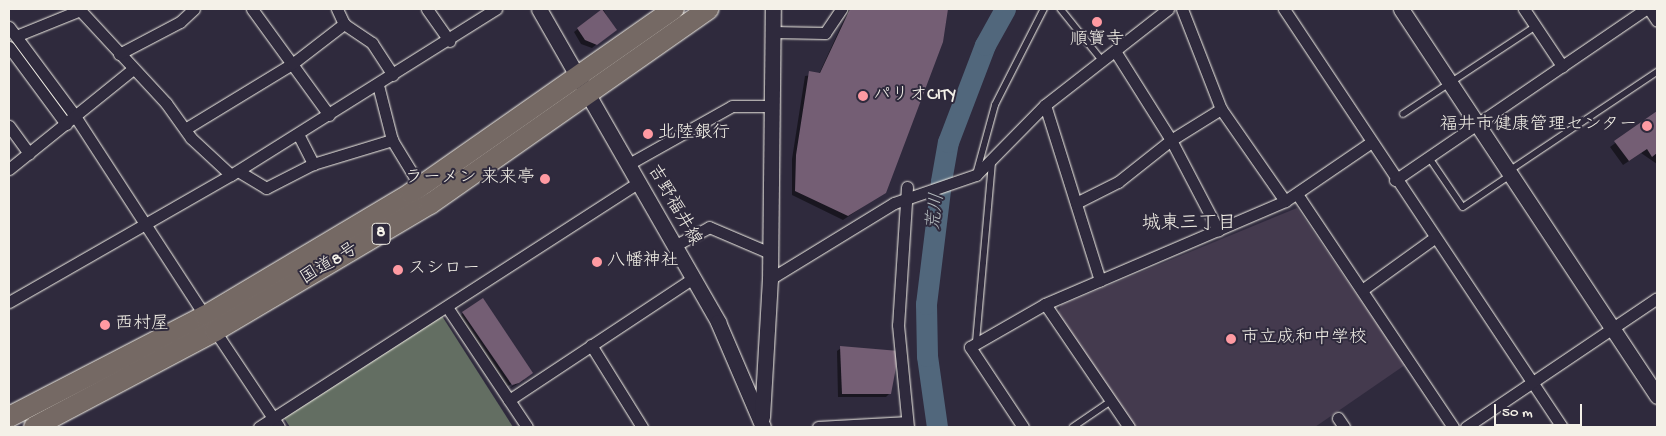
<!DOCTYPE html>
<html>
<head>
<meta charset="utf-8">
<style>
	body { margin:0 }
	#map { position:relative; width:1666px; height:436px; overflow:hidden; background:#2f2a3d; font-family:"Gochi Hand","Klee One",sans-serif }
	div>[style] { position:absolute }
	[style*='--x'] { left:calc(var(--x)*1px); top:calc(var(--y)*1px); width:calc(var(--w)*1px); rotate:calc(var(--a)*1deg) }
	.built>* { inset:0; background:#443a4e }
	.green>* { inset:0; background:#636e62 }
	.shadow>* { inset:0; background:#0007 }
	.river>* { height:21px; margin:-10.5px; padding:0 10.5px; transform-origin:10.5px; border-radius:10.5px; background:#51677c }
	.building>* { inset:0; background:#745e74 }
	.roads { filter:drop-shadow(0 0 1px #f4f1e8) drop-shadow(0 0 1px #f4f1e8) }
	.lane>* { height:5.5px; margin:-2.75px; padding:0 2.75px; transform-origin:2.75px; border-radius:2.75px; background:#2f2a3d }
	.street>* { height:11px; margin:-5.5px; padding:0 5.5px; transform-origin:5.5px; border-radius:5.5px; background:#2f2a3d }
	.secondary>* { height:15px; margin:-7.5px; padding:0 7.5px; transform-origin:7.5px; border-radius:7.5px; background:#2f2a3d }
	.highway>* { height:20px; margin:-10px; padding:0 10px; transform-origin:10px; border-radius:10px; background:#756964 }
	.dots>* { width:14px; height:14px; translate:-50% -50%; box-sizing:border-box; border:2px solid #2f2a3d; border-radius:50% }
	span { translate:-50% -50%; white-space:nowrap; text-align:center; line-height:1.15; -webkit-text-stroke:4px #2f2a3d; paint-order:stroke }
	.shield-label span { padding:1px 4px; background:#2f2a3d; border:1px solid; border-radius:4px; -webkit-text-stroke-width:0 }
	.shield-label { font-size:16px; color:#f4f1e8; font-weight:700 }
	.poi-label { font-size:18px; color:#f4f1e8 }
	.left { translate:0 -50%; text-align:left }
	.right { translate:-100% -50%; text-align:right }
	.street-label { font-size:18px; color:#f4f1e8 }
	.water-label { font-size:19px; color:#b3babd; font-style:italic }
	.neighbourhood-label { font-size:19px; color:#f4f1e8 }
	.frame { position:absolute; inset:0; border:10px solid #f4f1e8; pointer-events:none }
	.scale { position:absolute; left:1494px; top:404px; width:88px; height:22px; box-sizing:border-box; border:2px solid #f4f1e8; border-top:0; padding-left:6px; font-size:15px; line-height:18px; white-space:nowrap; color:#f4f1e8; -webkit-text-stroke:4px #2f2a3d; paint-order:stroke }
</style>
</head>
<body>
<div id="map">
	<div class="built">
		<div style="clip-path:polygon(1297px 208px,1405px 365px,1315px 427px,1135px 427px,1058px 313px,1061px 305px)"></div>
	</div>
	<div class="green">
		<div style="clip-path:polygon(442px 316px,513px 427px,290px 427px,284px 418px)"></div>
	</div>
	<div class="shadow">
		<div style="clip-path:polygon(603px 9px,615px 30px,592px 48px,581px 44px,574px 32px)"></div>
		<div style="clip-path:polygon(849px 9px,947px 9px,942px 41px,885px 192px,843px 220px,792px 195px,792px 159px,805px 76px,819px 74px)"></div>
		<div style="clip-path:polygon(1657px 112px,1657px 164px,1641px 153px,1623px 165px,1610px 147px)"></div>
		<div style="clip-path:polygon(evenodd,463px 313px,531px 373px,504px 392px,456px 320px,463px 313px,524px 377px,524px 380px,507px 390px,506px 387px,524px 377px)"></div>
		<div style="clip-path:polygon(841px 348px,890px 393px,886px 397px,838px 397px,837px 351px)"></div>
	</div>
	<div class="river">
		<div style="--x:937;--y:427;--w:72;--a:-98"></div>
		<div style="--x:927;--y:356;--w:52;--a:-91.1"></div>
		<div style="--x:926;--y:304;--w:124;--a:-83"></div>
		<div style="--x:941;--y:181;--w:40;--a:-80"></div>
		<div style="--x:948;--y:142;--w:104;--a:-69.1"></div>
		<div style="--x:985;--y:45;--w:41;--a:-60.9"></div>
	</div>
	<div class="building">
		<div style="clip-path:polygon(602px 9px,617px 30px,597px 45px,585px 40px,577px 28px)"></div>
		<div style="clip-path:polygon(850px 9px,948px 9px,943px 42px,886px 193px,848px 216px,795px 191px,796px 155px,809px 71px,820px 73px)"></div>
		<div style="clip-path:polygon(1657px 111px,1657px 153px,1652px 157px,1647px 149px,1629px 161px,1614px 141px)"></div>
		<div style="clip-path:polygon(483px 298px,533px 373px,519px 383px,512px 385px,462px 312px)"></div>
		<div style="clip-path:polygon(840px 346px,899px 351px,891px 394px,842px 394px)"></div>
	</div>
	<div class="roads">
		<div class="lane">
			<div style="--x:1061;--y:9;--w:65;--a:51.2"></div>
			<div style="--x:1403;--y:114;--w:159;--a:-33.5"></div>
			<div style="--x:1429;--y:157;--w:60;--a:55.8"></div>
			<div style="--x:1463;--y:207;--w:55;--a:-34"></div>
			<div style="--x:977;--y:171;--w:68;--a:-74.7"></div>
			<div style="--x:995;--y:105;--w:108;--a:-63"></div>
			<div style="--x:1509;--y:171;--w:178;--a:-33.8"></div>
			<div style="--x:976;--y:342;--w:182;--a:-84.9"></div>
			<div style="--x:1073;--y:427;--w:46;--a:-34.4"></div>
		</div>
		<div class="street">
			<div style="--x:79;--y:9;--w:128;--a:47.2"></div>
			<div style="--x:166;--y:103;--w:43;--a:54.5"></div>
			<div style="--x:191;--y:138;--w:54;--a:42.8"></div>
			<div style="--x:252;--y:9;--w:131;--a:54"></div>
			<div style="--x:337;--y:9;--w:17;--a:65"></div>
			<div style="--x:427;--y:9;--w:39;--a:55"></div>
			<div style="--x:1182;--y:9;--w:107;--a:68.7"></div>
			<div style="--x:1221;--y:109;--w:112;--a:55.2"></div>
			<div style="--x:1284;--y:9;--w:502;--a:56.37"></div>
			<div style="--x:1524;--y:9;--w:69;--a:56.3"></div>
			<div style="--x:1649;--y:9;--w:14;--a:56"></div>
			<div style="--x:9;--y:27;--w:111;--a:53.4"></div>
			<div style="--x:75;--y:116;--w:239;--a:57"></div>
			<div style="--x:773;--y:32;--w:52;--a:1.1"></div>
			<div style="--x:825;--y:33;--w:29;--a:-56"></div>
			<div style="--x:16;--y:36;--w:67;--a:-22"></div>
			<div style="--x:9;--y:47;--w:96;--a:53.5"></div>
			<div style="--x:1115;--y:51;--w:105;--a:57.8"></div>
			<div style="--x:1171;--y:140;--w:102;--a:62.4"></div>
			<div style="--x:119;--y:54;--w:69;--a:-27.7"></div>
			<div style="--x:180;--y:22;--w:19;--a:-43"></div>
			<div style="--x:378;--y:85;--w:57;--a:75.7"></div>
			<div style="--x:392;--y:140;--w:54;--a:58.7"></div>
			<div style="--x:1045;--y:105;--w:184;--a:72.6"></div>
			<div style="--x:9;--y:126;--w:34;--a:54"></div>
			<div style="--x:185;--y:129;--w:125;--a:-31.3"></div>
			<div style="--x:292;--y:64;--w:66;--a:-37.6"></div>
			<div style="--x:344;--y:24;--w:34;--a:34"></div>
			<div style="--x:372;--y:43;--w:38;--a:57"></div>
			<div style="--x:298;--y:134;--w:34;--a:63"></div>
			<div style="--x:627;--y:165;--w:120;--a:-29.3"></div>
			<div style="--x:732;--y:106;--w:41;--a:0"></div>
			<div style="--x:9;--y:169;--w:159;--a:-38.9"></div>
			<div style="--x:238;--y:171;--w:33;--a:31"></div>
			<div style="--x:266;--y:188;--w:53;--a:-27.1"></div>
			<div style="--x:313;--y:164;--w:83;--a:-16.9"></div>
			<div style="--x:1395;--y:180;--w:304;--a:-34.3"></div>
			<div style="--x:907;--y:187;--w:138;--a:93.7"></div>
			<div style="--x:898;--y:325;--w:102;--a:84.4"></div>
			<div style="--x:1297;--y:194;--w:280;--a:56.2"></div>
			<div style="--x:1076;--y:203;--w:47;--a:-26.6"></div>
			<div style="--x:1118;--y:182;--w:68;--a:-38.4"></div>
			<div style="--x:1171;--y:140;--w:59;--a:-31.8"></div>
			<div style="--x:674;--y:246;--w:40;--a:-28"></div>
			<div style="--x:709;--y:227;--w:66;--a:23.1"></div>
			<div style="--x:770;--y:279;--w:145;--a:-31.5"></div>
			<div style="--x:894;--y:203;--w:87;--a:-18.9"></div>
			<div style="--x:976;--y:175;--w:98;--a:-45.4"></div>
			<div style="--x:1045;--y:105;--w:156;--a:-38"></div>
			<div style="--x:1362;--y:290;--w:89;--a:-35.8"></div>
			<div style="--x:9;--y:302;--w:256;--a:-29.8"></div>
			<div style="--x:231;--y:175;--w:313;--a:-32.1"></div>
			<div style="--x:1045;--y:304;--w:149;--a:55.7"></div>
			<div style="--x:447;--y:307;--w:144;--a:56.3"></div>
			<div style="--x:215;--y:331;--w:115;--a:56.3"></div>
			<div style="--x:591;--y:345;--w:97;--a:58.1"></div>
			<div style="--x:509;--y:400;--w:221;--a:-33.5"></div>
			<div style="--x:1338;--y:418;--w:11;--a:56"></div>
			<div style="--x:259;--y:427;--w:451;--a:-32.8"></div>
			<div style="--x:818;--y:427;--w:89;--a:-3.2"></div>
			<div style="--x:1023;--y:427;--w:96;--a:-123.5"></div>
			<div style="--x:970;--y:347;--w:86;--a:-29.8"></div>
			<div style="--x:1045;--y:304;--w:261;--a:-23.2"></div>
			<div style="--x:1285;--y:201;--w:103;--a:-34.3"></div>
			<div style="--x:1466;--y:427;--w:230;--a:-34"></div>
		</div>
		<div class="secondary">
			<div style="--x:539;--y:9;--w:361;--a:60.2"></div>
			<div style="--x:718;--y:322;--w:114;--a:66.8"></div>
			<div style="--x:1401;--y:9;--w:464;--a:56.5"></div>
			<div style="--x:762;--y:417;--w:138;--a:-86.7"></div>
			<div style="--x:770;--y:279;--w:270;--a:-89.4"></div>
		</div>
		<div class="highway">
			<div style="--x:9;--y:417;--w:220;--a:-27.3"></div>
			<div style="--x:205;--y:316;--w:240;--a:-30.8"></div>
			<div style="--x:411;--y:193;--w:321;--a:-35"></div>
			<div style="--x:34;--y:427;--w:205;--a:-27.9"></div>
			<div style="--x:215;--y:331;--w:250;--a:-30.6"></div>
			<div style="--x:430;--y:204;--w:340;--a:-35"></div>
		</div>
	</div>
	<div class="dots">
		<div style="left:1097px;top:22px;background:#ff9aa2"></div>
		<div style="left:863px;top:96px;background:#ff9aa2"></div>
		<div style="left:1647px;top:126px;background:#ff9aa2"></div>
		<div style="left:648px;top:134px;background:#ff9aa2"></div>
		<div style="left:545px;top:179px;background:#ff9aa2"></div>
		<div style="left:597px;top:262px;background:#ff9aa2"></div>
		<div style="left:398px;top:270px;background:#ff9aa2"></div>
		<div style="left:105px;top:325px;background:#ff9aa2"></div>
		<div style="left:1231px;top:339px;background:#ff9aa2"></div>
	</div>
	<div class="shield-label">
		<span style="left:381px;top:234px">8</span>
	</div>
	<div class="poi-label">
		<span style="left:1097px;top:41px">順寶寺</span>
		<span class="left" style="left:873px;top:96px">パリオCITY</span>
		<span class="right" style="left:1637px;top:126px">福井市健康管理センター</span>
		<span class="left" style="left:658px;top:134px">北陸銀行</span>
		<span class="right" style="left:535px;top:179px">ラーメン 来来亭</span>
		<span class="left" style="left:607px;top:262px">八幡神社</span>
		<span class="left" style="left:408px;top:270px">スシロー</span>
		<span class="left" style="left:115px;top:325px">西村屋</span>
		<span class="left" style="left:1241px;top:339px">市立成和中学校</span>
	</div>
	<div class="street-label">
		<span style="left:673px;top:206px;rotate:60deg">吉野福井線</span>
		<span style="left:330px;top:265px;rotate:-31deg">国道8号</span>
	</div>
	<div class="water-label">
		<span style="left:937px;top:212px;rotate:-83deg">荒川</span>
	</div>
	<div class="neighbourhood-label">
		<span style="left:1189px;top:225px">城東三丁目</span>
	</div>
	<div class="frame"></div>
	<div class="scale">50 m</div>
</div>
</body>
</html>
